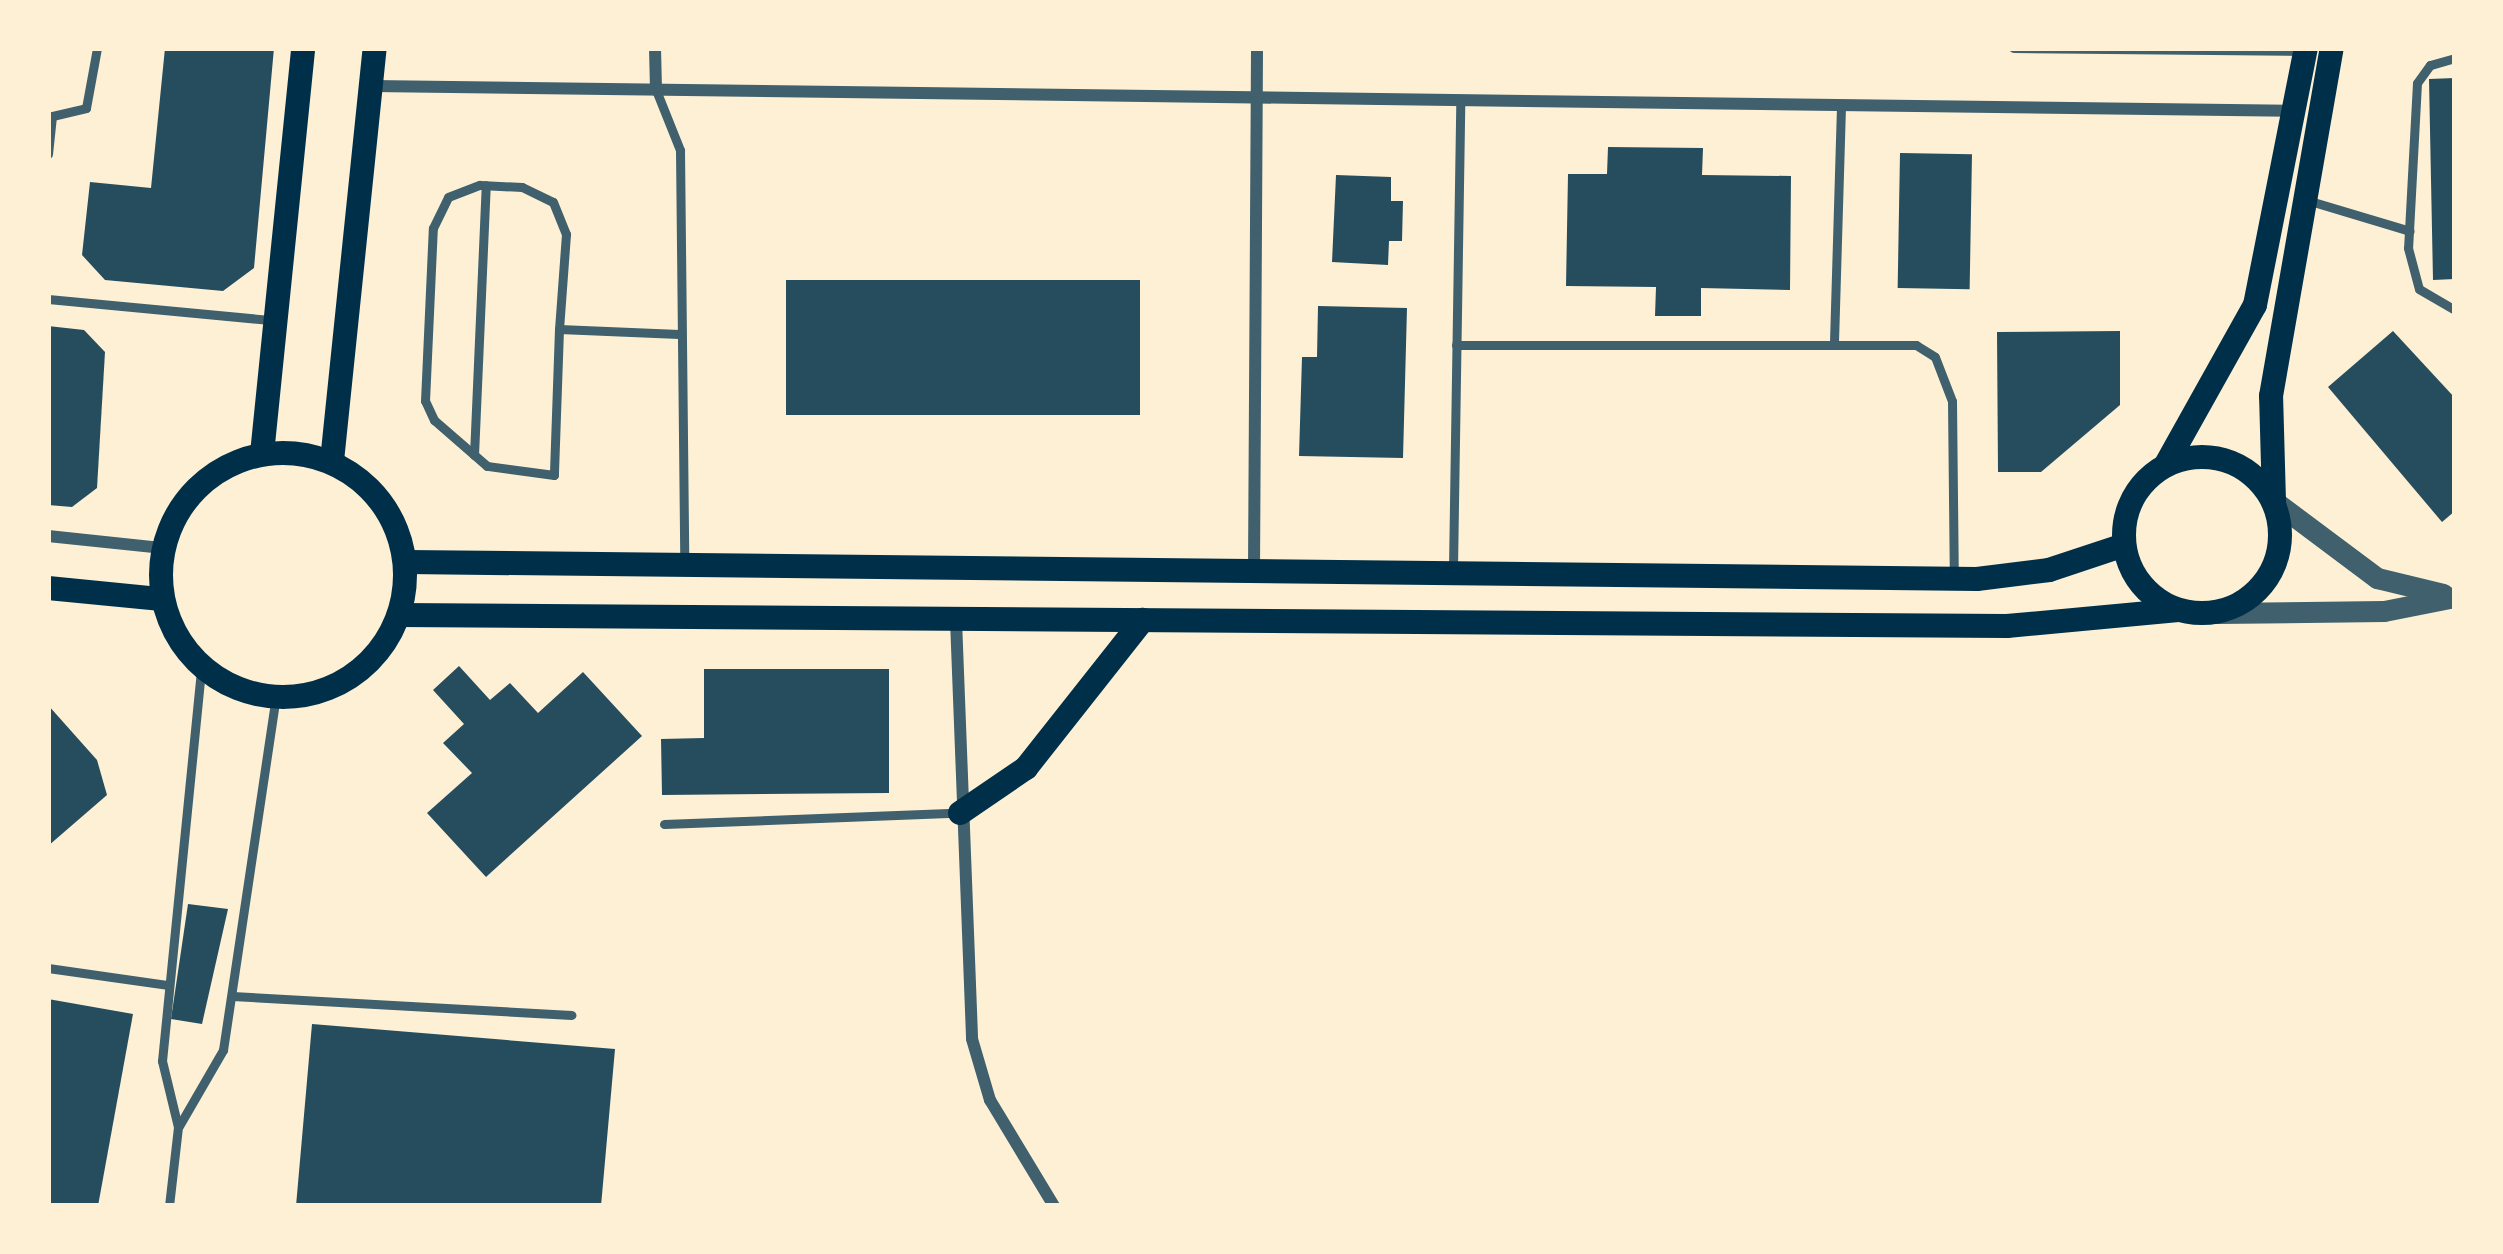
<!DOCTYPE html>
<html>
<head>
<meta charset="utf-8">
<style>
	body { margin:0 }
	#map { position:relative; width:2503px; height:1254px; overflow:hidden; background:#fdf0d5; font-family:Quicksand,sans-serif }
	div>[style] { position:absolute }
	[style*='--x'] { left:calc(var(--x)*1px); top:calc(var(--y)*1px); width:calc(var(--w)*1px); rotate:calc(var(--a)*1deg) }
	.building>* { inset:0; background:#264d5e; transform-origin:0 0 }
	.service>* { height:9px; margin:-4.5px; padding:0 4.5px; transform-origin:4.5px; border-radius:4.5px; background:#3f606c }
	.pedestrian>* { height:10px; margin:-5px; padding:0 5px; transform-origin:5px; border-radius:5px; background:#3f606c }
	.minor>* { height:12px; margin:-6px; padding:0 6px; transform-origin:6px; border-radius:6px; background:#3f606c }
	.tertiary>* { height:21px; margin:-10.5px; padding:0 10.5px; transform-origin:10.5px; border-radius:10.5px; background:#3f606c }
	.secondary>* { height:24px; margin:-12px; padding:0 12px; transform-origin:12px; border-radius:12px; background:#003049 }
	.secondary>.ring { margin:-12px; padding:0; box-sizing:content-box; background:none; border:24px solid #003049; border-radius:50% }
	span { translate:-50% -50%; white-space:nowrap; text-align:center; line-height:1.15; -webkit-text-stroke:10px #fdf0d5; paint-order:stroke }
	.frame { position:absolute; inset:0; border:51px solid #fdf0d5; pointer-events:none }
</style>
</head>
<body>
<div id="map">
	<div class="building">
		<div style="clip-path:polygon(165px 48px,274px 48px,254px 268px,223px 291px,105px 280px,82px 255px,90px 182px,151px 188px)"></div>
		<div style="clip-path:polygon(2455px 78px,2455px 279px,2433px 280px,2429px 79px)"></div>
		<div style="clip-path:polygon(1608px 147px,1703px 148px,1702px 175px,1791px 176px,1790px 290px,1701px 288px,1701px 316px,1655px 316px,1656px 287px,1566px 286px,1568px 174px,1607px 174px)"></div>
		<div style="left:1900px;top:153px;width:72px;height:135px;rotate:1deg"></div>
		<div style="clip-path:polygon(1336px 175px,1391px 177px,1391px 201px,1403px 201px,1402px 241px,1389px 241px,1388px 265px,1332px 262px)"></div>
		<div style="left:786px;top:280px;width:354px;height:135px"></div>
		<div style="clip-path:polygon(1318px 306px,1407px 308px,1403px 458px,1299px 456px,1302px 357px,1317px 357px)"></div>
		<div style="clip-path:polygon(48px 326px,84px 330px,105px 352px,97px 488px,72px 507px,48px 505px)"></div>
		<div style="clip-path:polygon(2120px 331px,2120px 405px,2041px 472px,1998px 472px,1997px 332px)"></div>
		<div style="clip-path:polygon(2393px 331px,2455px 398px,2455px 511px,2442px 522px,2328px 387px)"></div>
		<div style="clip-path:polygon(459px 666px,490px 700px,510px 683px,538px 713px,583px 672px,642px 736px,486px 877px,427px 813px,472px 773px,443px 743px,464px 724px,433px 690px)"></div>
		<div style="clip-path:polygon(704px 669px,889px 669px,889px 793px,662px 795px,661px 739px,704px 738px)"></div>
		<div style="clip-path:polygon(48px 705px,97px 760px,107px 795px,48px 846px)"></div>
		<div style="clip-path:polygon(188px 904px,228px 909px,202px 1024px,171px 1019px)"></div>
		<div style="clip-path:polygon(48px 999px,133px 1014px,98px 1206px,48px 1206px)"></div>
		<div style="clip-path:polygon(312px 1024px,615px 1049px,601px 1206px,296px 1206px)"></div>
	</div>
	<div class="service">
		<div style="--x:2455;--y:58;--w:26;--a:164"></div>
		<div style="--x:2430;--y:65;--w:22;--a:126"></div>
		<div style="--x:2417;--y:83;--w:165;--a:93.1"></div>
		<div style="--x:2408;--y:248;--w:42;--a:75"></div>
		<div style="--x:2419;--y:289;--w:42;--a:30.3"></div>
		<div style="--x:656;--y:90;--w:65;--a:68.2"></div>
		<div style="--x:680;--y:150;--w:415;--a:89.4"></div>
		<div style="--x:48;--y:117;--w:39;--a:-13"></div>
		<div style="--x:86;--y:108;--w:61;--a:-79.6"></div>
		<div style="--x:48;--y:154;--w:37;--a:-84"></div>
		<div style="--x:2310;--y:201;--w:104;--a:16.7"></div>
		<div style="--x:48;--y:299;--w:223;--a:5.4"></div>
		<div style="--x:559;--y:329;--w:146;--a:92"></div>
		<div style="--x:554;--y:475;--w:68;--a:-172.3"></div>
		<div style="--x:487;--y:466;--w:70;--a:-139"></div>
		<div style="--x:434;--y:420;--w:21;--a:-115"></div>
		<div style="--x:425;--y:401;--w:173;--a:-87.4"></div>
		<div style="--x:433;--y:228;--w:34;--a:-64"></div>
		<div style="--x:448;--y:197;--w:34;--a:-21"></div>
		<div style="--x:480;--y:185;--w:42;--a:2.7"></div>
		<div style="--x:522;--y:187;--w:34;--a:26"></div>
		<div style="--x:553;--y:202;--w:35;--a:68"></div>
		<div style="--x:566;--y:234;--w:95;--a:94.2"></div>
		<div style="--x:559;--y:329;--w:120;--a:2.4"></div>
		<div style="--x:1834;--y:342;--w:237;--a:-88.3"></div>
		<div style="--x:1456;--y:345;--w:460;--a:0"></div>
		<div style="--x:1916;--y:345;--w:22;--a:32"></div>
		<div style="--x:1935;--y:357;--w:47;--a:68.9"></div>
		<div style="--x:1952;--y:401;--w:178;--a:89.4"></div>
		<div style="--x:474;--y:455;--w:270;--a:-87.5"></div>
		<div style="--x:1453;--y:568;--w:468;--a:-89.1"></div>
		<div style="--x:664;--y:824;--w:291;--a:-2.2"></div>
		<div style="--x:48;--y:968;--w:120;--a:8.1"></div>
		<div style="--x:232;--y:996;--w:340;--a:3.2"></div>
		<div style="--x:179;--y:1126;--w:88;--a:-59.9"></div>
		<div style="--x:223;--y:1050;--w:357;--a:-81.5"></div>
		<div style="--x:169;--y:1206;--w:80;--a:-83.5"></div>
		<div style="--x:178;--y:1127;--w:68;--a:-103.6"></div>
		<div style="--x:162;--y:1061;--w:396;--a:-84.3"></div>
	</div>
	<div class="pedestrian">
		<div style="--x:2014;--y:48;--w:291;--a:0.6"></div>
	</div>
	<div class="minor">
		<div style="--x:655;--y:48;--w:42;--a:88.6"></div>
		<div style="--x:372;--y:86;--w:1924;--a:0.74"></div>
		<div style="--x:48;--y:536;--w:116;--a:6"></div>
		<div style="--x:1254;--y:571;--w:523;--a:-89.67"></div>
		<div style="--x:956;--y:620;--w:419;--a:87.8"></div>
		<div style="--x:972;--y:1039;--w:64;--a:73.6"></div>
		<div style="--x:990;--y:1100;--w:124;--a:58.9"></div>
	</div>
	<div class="tertiary">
		<div style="--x:2274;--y:501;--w:129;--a:36.8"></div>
		<div style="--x:2377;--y:578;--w:68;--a:13.6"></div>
		<div style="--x:2216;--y:613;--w:168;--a:-0.7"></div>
		<div style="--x:2384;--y:611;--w:72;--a:-11.2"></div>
	</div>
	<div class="secondary">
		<div class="ring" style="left:161px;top:453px;width:220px;height:220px"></div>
		<div style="--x:262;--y:454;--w:408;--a:-84.2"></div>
		<div class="ring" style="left:2124px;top:457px;width:132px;height:132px"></div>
		<div style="--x:332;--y:461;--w:415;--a:-84.1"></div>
		<div style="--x:2165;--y:466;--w:184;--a:-60.8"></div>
		<div style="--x:2255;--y:305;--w:262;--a:-78.8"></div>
		<div style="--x:2274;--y:501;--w:105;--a:-91.6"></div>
		<div style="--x:2271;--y:396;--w:353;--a:-80.1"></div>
		<div style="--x:406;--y:562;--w:1571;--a:0.62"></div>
		<div style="--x:1977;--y:579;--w:73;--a:-7.1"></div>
		<div style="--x:2049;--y:570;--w:79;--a:-18.4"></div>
		<div style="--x:48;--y:588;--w:114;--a:5.6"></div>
		<div style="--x:399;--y:615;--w:1608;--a:0.39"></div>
		<div style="--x:2007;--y:626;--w:172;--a:-5.3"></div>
		<div style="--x:960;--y:813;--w:80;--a:-34.3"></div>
		<div style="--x:1026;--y:768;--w:189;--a:-51.7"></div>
	</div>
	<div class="frame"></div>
</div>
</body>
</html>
